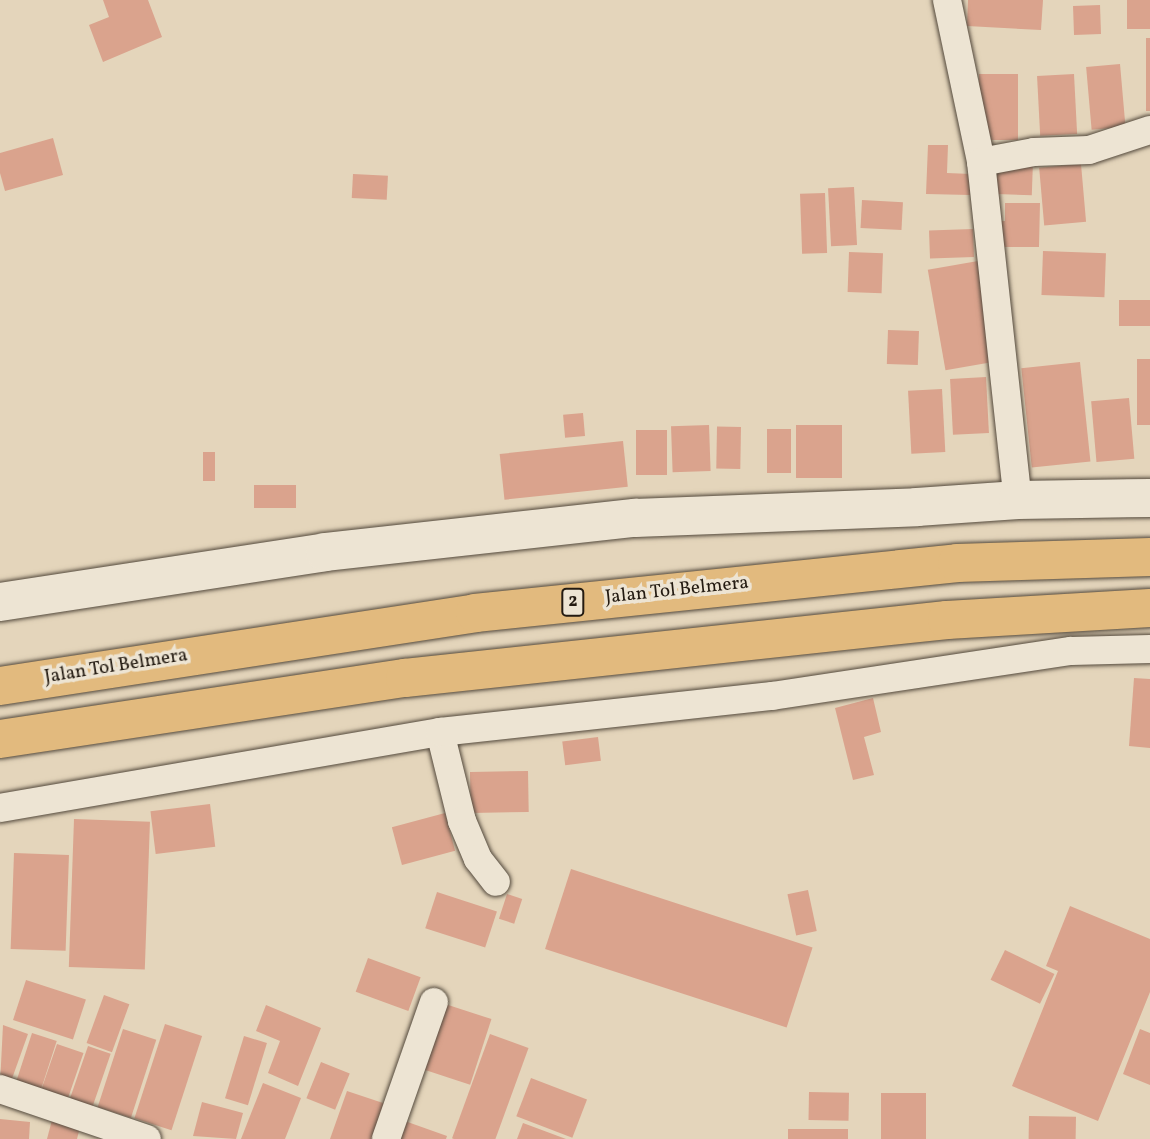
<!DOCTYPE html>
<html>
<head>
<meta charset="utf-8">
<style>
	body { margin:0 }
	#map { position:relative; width:1150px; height:1139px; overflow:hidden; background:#e4d5bb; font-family:Vollkorn,serif }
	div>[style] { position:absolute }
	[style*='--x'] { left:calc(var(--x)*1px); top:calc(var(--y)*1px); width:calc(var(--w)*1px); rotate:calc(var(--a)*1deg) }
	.building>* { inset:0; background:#daa38d; transform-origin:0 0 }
	.roads { filter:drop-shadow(0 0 2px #53493c) drop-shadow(0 0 2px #53493c) }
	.street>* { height:28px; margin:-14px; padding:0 14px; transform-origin:14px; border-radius:14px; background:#ede4d3 }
	.secondary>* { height:38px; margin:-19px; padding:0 19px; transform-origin:19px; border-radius:19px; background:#ede4d3 }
	.highway>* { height:38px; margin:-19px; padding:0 19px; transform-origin:19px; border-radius:19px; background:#e2ba7e }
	span { translate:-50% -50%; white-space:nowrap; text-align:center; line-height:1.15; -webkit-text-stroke:7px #ede4d3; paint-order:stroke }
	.shield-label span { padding:2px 5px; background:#ede4d3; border:2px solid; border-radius:5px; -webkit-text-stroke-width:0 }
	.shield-label { font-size:18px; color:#231a11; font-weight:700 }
	.street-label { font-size:19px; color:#231a11 }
</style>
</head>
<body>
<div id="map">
	<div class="building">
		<div style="clip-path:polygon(103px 0,148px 0,162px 37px,103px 62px,89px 25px,109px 17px)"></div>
		<div style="clip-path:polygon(968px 0,1043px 0,1041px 30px,967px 26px)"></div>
		<div style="left:1127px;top:0;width:23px;height:29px"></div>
		<div style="left:1100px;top:5px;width:29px;height:27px;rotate:88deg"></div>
		<div style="left:1146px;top:38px;width:4px;height:73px"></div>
		<div style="left:1120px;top:64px;width:63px;height:34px;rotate:85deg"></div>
		<div style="left:979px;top:74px;width:39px;height:66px"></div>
		<div style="left:1074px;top:74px;width:60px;height:37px;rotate:87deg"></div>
		<div style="clip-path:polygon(53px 138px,63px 175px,5px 191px,0 173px,0 153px)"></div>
		<div style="clip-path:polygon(928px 145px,948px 145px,947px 173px,971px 174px,970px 195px,926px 194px)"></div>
		<div style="left:997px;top:160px;width:36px;height:34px;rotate:2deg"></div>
		<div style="left:1081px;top:164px;width:58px;height:42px;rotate:85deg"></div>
		<div style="left:353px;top:174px;width:35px;height:24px;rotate:3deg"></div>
		<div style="left:854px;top:187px;width:58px;height:26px;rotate:87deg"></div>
		<div style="left:825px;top:193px;width:60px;height:25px;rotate:88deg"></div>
		<div style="left:862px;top:200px;width:41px;height:28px;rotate:3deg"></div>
		<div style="clip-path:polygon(1005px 203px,1040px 203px,1039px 247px,998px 247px,997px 221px,1005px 221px)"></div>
		<div style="left:973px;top:229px;width:28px;height:44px;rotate:88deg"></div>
		<div style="left:1043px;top:251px;width:63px;height:44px;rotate:2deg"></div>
		<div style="left:849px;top:252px;width:34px;height:40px;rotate:2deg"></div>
		<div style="left:978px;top:261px;width:102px;height:51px;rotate:80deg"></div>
		<div style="left:1119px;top:300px;width:31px;height:26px"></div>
		<div style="left:888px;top:330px;width:31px;height:34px;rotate:2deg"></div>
		<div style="left:1137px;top:359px;width:13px;height:66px"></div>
		<div style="left:1080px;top:362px;width:100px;height:59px;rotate:84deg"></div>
		<div style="left:986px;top:377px;width:56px;height:36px;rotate:87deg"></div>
		<div style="left:942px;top:389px;width:63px;height:34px;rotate:87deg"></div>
		<div style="left:1129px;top:398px;width:61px;height:38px;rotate:85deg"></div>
		<div style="left:583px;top:413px;width:23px;height:20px;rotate:85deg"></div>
		<div style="left:709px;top:425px;width:46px;height:38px;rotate:88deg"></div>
		<div style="left:796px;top:425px;width:46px;height:53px"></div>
		<div style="left:741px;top:427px;width:42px;height:24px;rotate:91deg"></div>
		<div style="left:767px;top:429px;width:24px;height:44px"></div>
		<div style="left:636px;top:430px;width:31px;height:45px"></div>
		<div style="left:623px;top:441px;width:46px;height:124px;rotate:84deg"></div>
		<div style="left:203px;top:452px;width:12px;height:29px"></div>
		<div style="left:296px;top:485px;width:23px;height:42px;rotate:90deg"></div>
		<div style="clip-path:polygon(1134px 678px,1150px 679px,1150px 748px,1129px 746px)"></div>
		<div style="clip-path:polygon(873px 698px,881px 732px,864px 737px,874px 775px,853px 780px,835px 708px)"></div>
		<div style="left:598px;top:737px;width:24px;height:36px;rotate:83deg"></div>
		<div style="left:528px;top:771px;width:41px;height:58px;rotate:89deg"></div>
		<div style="left:210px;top:804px;width:43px;height:60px;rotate:83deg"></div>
		<div style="left:445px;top:813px;width:39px;height:55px;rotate:75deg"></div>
		<div style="left:74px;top:819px;width:76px;height:148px;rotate:2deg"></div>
		<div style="left:14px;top:853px;width:55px;height:96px;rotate:2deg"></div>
		<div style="left:571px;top:869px;width:254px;height:84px;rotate:18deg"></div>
		<div style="left:808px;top:890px;width:42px;height:21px;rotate:78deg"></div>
		<div style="left:437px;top:892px;width:63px;height:38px;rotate:18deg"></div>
		<div style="left:507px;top:894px;width:16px;height:26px;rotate:18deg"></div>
		<div style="clip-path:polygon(1070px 906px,1150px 939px,1150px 992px,1098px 1121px,1012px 1086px,1058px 971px,1046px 966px)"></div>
		<div style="left:1005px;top:950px;width:55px;height:33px;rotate:26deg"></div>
		<div style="left:368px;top:958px;width:56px;height:36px;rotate:20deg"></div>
		<div style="left:26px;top:980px;width:63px;height:42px;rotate:18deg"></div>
		<div style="left:104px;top:995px;width:27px;height:51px;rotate:20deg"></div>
		<div style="left:442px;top:1003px;width:52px;height:69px;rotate:18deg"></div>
		<div style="clip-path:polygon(266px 1005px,321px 1028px,298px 1086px,268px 1073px,280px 1041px,256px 1031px)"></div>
		<div style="left:165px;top:1024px;width:39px;height:99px;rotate:18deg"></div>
		<div style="clip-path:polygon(3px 1025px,28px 1034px,9px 1087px,0 1084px)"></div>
		<div style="left:123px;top:1029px;width:35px;height:82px;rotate:18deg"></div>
		<div style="clip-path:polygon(1140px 1029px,1150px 1033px,1150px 1085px,1123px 1074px)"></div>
		<div style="left:32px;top:1033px;width:26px;height:57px;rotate:18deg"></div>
		<div style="left:490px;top:1034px;width:41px;height:111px;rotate:20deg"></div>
		<div style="left:244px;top:1036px;width:24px;height:65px;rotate:17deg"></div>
		<div style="left:57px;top:1044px;width:28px;height:54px;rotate:19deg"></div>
		<div style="left:88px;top:1046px;width:24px;height:57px;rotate:19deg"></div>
		<div style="left:321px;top:1062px;width:31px;height:39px;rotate:22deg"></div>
		<div style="left:531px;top:1078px;width:60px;height:41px;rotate:21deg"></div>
		<div style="clip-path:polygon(263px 1083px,301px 1098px,285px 1139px,241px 1139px)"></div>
		<div style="clip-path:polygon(347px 1091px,386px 1104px,374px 1139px,330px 1139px)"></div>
		<div style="left:809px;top:1092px;width:40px;height:28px;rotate:1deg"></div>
		<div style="left:881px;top:1093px;width:45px;height:46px"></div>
		<div style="clip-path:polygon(202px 1102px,243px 1113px,236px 1139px,193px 1136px)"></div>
		<div style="left:1029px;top:1116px;width:47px;height:23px;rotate:1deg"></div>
		<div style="clip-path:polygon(0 1119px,30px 1122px,29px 1139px,0 1139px)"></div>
		<div style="clip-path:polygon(52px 1120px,80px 1127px,77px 1139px,47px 1139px)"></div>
		<div style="clip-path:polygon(402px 1120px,447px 1136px,446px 1139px,395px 1139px)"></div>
		<div style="clip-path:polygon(523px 1123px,566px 1139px,517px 1139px)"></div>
		<div style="left:788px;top:1129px;width:60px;height:10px"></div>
	</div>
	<div class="roads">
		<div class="street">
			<div style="--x:947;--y:0;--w:166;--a:78.1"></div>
			<div style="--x:981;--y:162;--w:340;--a:83.8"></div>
			<div style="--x:981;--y:162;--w:54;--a:-10.7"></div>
			<div style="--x:1034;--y:152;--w:55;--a:-2.1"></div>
			<div style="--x:1089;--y:150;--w:64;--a:-18.2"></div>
			<div style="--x:440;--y:732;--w:92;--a:76.1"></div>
			<div style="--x:462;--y:821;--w:41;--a:67.2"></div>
			<div style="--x:478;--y:859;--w:29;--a:52"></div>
			<div style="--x:0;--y:808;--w:447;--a:-9.8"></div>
			<div style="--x:440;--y:732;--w:334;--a:-6.2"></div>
			<div style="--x:772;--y:696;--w:302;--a:-8.6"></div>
			<div style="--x:1071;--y:651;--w:79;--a:-1.5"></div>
			<div style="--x:0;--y:1089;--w:155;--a:18.8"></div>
			<div style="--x:386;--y:1139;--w:145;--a:-70.7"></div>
		</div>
		<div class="secondary">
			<div style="--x:0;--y:602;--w:329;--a:-8.7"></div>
			<div style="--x:325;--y:552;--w:312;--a:-6.3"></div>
			<div style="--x:635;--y:518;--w:282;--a:-2.2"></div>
			<div style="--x:917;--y:507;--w:101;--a:-4"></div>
			<div style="--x:1018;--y:500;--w:132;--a:-0.9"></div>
		</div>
		<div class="highway">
			<div style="--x:0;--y:686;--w:481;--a:-8.7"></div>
			<div style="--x:475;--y:613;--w:485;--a:-5.9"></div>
			<div style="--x:957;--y:563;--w:193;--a:-1.8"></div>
			<div style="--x:0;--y:739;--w:410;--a:-8.6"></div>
			<div style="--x:405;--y:678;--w:545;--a:-6.11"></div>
			<div style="--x:947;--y:620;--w:203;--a:-3.4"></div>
		</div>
	</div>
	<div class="shield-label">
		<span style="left:573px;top:602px">2</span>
	</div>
	<div class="street-label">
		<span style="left:677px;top:591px;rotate:-6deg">Jalan Tol Belmera</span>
		<span style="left:116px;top:667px;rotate:-9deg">Jalan Tol Belmera</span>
	</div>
</div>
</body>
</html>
